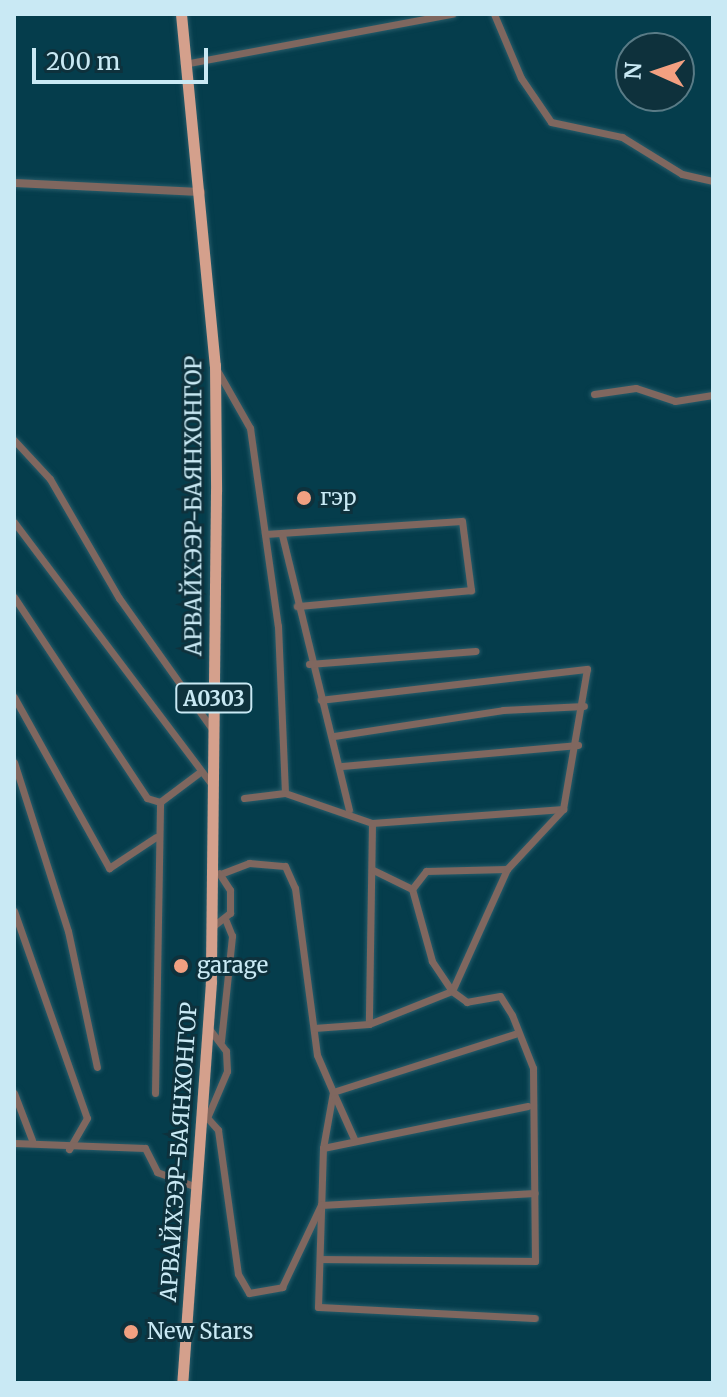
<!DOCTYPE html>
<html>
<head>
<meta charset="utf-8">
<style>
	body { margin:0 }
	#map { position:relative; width:727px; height:1397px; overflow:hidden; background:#053d4c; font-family:Merriweather,serif }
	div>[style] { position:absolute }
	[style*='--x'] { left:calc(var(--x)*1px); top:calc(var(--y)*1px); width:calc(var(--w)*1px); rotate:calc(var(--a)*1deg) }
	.roads { filter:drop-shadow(0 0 2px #285c6a) drop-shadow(0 0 2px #285c6a) }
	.minor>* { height:7px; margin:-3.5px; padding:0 3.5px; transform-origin:3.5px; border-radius:3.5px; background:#7f675f }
	.tertiary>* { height:8px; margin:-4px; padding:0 4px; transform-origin:4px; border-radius:4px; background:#7f675f }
	.trunk>* { height:11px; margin:-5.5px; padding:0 5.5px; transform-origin:5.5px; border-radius:5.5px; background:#d4a08c }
	.dots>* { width:22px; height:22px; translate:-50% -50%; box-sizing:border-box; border:4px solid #0e313c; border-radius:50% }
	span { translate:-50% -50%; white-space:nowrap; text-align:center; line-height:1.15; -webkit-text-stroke:6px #0e313c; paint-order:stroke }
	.shield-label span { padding:2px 6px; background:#0e313c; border:2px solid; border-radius:6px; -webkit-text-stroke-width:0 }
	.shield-label { font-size:20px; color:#c9e9f4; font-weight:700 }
	.poi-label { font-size:22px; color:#c9e9f4 }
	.left { translate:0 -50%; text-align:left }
	.street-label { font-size:22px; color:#c9e9f4 }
	.frame { position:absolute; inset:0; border:16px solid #c9e9f4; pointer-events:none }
	.north { position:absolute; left:615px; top:32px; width:80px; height:80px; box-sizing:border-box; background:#0e313c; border:2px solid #597b86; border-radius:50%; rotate:273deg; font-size:22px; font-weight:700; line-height:32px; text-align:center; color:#c9e9f4 }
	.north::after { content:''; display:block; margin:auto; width:28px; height:36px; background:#f2a081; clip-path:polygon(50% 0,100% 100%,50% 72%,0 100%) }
	.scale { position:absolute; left:32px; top:48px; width:176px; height:36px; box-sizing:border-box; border:4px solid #c9e9f4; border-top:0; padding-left:10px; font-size:24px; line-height:28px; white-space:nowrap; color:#c9e9f4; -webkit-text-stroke:6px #0e313c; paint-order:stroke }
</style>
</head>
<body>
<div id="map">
	<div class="roads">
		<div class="minor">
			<div style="--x:494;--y:14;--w:69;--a:67.1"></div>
			<div style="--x:521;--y:78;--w:53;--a:55.7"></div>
			<div style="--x:551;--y:122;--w:73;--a:11.9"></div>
			<div style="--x:622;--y:137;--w:70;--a:31.7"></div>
			<div style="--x:682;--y:174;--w:32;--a:13"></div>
			<div style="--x:184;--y:64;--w:273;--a:-10.6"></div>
			<div style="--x:217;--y:370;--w:67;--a:60.4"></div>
			<div style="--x:250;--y:428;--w:200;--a:82"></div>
			<div style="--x:278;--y:626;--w:167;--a:87.6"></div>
			<div style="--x:594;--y:394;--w:42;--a:-8.1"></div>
			<div style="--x:636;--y:388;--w:41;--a:18.4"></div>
			<div style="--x:675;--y:401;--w:38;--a:-9"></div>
			<div style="--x:14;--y:440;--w:53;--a:47.3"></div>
			<div style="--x:50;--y:479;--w:138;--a:59.9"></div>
			<div style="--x:119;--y:598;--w:161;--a:54.6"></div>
			<div style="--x:14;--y:522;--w:329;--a:53"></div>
			<div style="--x:265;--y:534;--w:197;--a:-3.8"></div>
			<div style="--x:462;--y:521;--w:70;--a:82.6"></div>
			<div style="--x:471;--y:590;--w:175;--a:174.7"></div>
			<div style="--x:282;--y:535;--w:283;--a:76.3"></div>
			<div style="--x:14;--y:597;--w:241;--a:56.5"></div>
			<div style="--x:147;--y:798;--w:14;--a:17"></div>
			<div style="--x:309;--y:664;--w:167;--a:-4.5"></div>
			<div style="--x:14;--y:697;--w:196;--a:60.9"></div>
			<div style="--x:109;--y:868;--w:56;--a:-33.4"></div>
			<div style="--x:334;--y:736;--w:171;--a:-8.7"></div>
			<div style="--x:503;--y:710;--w:81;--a:-2.8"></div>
			<div style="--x:14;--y:762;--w:177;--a:72.3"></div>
			<div style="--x:68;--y:931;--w:139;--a:78"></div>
			<div style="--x:342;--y:766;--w:237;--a:-5.1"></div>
			<div style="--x:244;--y:798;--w:41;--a:-7"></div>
			<div style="--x:285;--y:793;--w:92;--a:19"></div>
			<div style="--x:372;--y:823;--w:201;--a:90.9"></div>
			<div style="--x:372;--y:823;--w:192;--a:-4.2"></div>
			<div style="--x:223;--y:873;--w:28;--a:-21"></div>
			<div style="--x:249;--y:863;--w:36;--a:5"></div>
			<div style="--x:285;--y:866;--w:24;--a:66"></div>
			<div style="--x:295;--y:888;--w:168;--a:82.5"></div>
			<div style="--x:317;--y:1055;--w:40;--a:66.6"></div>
			<div style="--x:333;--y:1092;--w:57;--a:100.1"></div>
			<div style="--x:323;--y:1148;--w:159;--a:91.8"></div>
			<div style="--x:318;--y:1307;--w:217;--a:2.9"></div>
			<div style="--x:412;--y:889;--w:23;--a:-52"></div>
			<div style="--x:426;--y:871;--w:81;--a:-1.4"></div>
			<div style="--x:14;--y:911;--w:219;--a:70.6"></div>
			<div style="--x:87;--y:1118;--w:36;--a:120"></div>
			<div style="--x:212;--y:927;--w:23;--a:-38"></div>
			<div style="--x:230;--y:913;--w:23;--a:-90"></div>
			<div style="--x:230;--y:890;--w:20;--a:-123"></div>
			<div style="--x:314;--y:1028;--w:55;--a:-4.2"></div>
			<div style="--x:369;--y:1024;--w:89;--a:-21.7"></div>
			<div style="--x:452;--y:991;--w:134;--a:-65.7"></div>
			<div style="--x:507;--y:869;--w:82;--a:-47"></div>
			<div style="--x:563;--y:809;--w:142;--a:-80.3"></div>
			<div style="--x:587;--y:669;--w:268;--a:173.4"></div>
			<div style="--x:221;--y:1041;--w:106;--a:-84"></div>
			<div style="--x:232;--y:936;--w:16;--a:-112"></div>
			<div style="--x:14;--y:1093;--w:50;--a:69"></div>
			<div style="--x:155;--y:1093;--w:291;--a:-89"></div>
			<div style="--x:160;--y:802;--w:50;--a:-36.9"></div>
			<div style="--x:202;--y:1112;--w:24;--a:48"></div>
			<div style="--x:218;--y:1130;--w:145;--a:82.1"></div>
			<div style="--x:238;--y:1274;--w:22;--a:60"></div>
			<div style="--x:249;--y:1293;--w:34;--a:-10"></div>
			<div style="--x:282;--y:1287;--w:91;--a:-64.6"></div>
			<div style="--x:321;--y:1205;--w:214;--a:-3.2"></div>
			<div style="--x:207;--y:1118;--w:51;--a:-66.9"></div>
			<div style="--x:227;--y:1071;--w:20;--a:-93"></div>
			<div style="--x:226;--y:1051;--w:30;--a:-127"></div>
			<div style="--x:355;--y:1141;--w:54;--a:-114.2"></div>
			<div style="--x:333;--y:1092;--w:191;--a:-17.7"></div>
			<div style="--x:14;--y:1143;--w:131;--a:2.2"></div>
			<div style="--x:145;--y:1148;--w:27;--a:63"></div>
			<div style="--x:157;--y:1172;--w:42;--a:21"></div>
			<div style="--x:323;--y:1148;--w:209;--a:-11.6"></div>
			<div style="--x:320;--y:1259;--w:215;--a:0.5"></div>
			<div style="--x:535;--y:1261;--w:193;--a:-90.6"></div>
			<div style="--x:533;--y:1068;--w:57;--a:-111.6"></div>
			<div style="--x:512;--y:1015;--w:22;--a:-122"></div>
			<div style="--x:500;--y:996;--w:34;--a:170"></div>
			<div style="--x:467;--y:1002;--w:19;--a:-144"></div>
			<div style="--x:452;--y:991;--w:36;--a:-124"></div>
			<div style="--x:432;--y:961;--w:75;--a:-105.5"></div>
			<div style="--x:412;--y:889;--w:43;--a:-154"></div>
		</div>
		<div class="tertiary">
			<div style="--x:14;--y:183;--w:187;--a:2.8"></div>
		</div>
		<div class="trunk">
			<div style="--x:181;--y:14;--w:353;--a:84.5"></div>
			<div style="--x:215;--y:365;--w:126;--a:89.5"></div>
			<div style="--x:216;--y:491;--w:491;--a:90.6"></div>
			<div style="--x:211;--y:982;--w:402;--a:94.1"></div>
		</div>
	</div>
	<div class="dots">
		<div style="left:304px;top:498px;background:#f2a081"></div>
		<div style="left:181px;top:966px;background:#f2a081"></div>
		<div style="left:131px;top:1332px;background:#f2a081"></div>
	</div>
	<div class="shield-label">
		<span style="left:214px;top:698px">A0303</span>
	</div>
	<div class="poi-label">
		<span class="left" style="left:320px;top:498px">гэр</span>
		<span class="left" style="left:197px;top:966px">garage</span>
		<span class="left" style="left:147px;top:1332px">New Stars</span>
	</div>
	<div class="street-label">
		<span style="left:194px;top:506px;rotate:-90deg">АРВАЙХЭЭР-БАЯНХОНГОР</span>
		<span style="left:179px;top:1152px;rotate:-86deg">АРВАЙХЭЭР-БАЯНХОНГОР</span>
	</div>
	<div class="frame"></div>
	<div class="north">N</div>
	<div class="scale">200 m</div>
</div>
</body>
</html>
